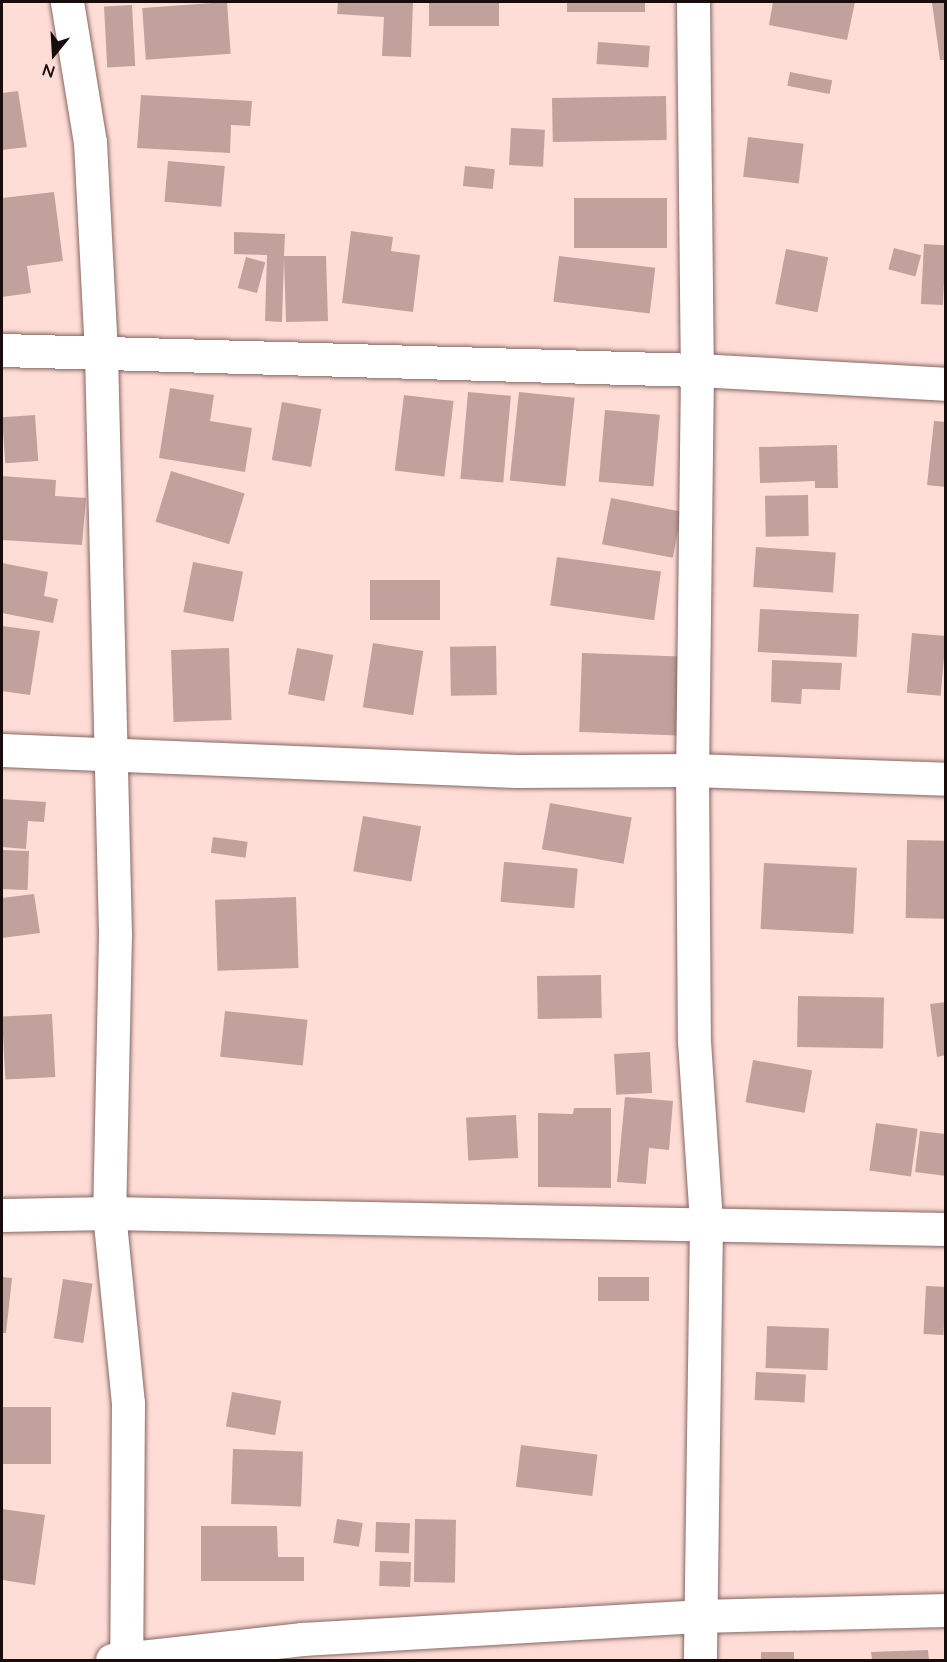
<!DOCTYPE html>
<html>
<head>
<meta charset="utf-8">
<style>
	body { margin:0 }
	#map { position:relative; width:947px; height:1662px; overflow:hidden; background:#ffddd7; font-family:Lato,sans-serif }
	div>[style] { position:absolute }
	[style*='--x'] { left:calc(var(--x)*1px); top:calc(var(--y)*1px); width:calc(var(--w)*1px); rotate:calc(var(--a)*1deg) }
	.building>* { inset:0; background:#c1a19c; transform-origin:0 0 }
	.roads { filter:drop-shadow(0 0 2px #856763) drop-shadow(0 0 2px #856763) }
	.minor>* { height:33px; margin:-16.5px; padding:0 16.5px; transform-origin:16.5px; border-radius:16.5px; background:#fff }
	span { translate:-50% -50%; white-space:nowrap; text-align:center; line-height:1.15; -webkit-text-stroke:6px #ffddd7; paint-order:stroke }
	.frame { position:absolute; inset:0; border:3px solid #180d0b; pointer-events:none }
	.north { position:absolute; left:24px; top:24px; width:60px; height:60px; -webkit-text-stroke:4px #ffddd7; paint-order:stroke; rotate:198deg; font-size:16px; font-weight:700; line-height:24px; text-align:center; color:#180d0b }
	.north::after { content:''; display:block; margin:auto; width:21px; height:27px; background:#180d0b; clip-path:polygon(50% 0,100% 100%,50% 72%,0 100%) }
</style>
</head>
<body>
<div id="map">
	<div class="building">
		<div style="left:227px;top:2px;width:52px;height:85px;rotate:86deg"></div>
		<div style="clip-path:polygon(338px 2px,413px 2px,411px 57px,382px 56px,384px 17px,337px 14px)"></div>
		<div style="left:429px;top:2px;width:70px;height:24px"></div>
		<div style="left:567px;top:2px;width:78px;height:10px"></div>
		<div style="clip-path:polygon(773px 2px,855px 2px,847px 40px,769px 25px)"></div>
		<div style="clip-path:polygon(946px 2px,946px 60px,940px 60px,932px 3px)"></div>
		<div style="left:132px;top:5px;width:61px;height:28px;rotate:87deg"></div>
		<div style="left:598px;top:42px;width:52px;height:22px;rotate:4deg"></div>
		<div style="left:790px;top:72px;width:43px;height:14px;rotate:11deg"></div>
		<div style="clip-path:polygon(18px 91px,27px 147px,2px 150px,2px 93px)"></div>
		<div style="clip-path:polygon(141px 95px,252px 101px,250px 126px,231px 125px,230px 153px,137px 148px)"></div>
		<div style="left:666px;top:96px;width:44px;height:114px;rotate:89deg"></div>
		<div style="left:511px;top:128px;width:34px;height:37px;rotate:3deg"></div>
		<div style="left:748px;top:137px;width:56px;height:40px;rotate:7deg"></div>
		<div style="left:168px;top:161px;width:57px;height:41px;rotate:5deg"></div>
		<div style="left:465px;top:166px;width:30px;height:20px;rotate:6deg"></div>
		<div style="clip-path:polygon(54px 192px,63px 261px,27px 266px,31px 293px,2px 297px,2px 198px)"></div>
		<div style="left:574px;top:198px;width:93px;height:50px"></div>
		<div style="clip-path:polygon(351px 231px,393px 237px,391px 251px,420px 255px,413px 312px,342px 303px)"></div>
		<div style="clip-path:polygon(234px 232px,285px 234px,284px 256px,326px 256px,328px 321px,286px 322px,284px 259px,282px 322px,265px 321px,267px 255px,234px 254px)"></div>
		<div style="left:924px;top:244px;width:22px;height:60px;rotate:3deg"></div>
		<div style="left:894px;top:248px;width:28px;height:22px;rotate:15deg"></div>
		<div style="left:786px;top:249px;width:43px;height:56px;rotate:11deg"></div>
		<div style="left:559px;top:256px;width:97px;height:46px;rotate:7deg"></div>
		<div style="left:246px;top:257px;width:20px;height:32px;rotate:15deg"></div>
		<div style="clip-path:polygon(170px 388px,214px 395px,210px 421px,252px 428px,245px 472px,159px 458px)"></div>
		<div style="left:468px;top:392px;width:43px;height:87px;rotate:5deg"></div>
		<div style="left:519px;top:392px;width:56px;height:89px;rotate:6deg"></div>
		<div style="left:404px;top:395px;width:50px;height:76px;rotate:7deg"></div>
		<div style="left:282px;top:402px;width:40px;height:59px;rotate:10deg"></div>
		<div style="left:605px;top:410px;width:55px;height:72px;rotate:5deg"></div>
		<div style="left:35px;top:415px;width:46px;height:33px;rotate:86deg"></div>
		<div style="clip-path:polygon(934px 421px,946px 422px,946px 487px,927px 485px)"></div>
		<div style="clip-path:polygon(837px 445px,838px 488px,815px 488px,815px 481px,760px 483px,759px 447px)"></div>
		<div style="left:171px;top:471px;width:77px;height:53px;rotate:17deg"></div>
		<div style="clip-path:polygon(2px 476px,56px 480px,55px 496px,86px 498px,82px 545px,2px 540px)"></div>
		<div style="left:808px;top:495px;width:41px;height:43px;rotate:89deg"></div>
		<div style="left:611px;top:498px;width:72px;height:47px;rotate:11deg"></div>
		<div style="left:756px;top:547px;width:80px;height:40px;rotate:4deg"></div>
		<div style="left:557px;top:557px;width:105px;height:49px;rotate:8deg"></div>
		<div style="left:193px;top:562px;width:51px;height:51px;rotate:11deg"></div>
		<div style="clip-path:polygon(2px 563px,48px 572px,44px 596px,58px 599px,53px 623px,2px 613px)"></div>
		<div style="left:370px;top:580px;width:70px;height:40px"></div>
		<div style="left:760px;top:609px;width:99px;height:43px;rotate:3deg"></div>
		<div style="clip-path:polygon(2px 626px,40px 631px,30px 695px,2px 691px)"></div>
		<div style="left:912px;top:633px;width:34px;height:60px;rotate:5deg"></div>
		<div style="left:373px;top:643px;width:51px;height:65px;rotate:9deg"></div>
		<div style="left:496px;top:646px;width:49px;height:46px;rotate:89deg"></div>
		<div style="left:229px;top:648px;width:72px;height:58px;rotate:88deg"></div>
		<div style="left:297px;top:648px;width:37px;height:47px;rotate:11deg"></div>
		<div style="left:582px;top:653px;width:99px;height:79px;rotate:2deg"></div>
		<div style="clip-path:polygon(772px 660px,842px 663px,840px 690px,802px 689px,801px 704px,771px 702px)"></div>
		<div style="clip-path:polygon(2px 799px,46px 802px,44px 822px,28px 821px,26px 849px,2px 847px)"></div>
		<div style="left:550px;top:803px;width:83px;height:47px;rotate:10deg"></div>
		<div style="left:363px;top:816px;width:59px;height:56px;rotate:10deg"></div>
		<div style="left:213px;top:837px;width:35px;height:16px;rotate:8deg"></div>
		<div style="left:907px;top:840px;width:39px;height:78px;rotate:1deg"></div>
		<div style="left:2px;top:850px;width:27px;height:39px;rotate:2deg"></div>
		<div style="left:504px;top:862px;width:74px;height:40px;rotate:5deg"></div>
		<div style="left:764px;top:863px;width:93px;height:66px;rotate:3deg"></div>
		<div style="clip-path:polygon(34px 894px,40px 933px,2px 938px,2px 898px)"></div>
		<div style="left:296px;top:897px;width:71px;height:81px;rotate:88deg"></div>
		<div style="left:601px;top:975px;width:43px;height:64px;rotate:89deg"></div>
		<div style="left:798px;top:996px;width:86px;height:51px;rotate:1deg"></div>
		<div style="clip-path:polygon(946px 1002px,946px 1055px,937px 1057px,930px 1004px)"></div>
		<div style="left:225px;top:1011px;width:83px;height:46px;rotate:6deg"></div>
		<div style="left:52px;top:1014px;width:63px;height:50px;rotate:87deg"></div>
		<div style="left:650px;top:1052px;width:41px;height:36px;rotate:87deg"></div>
		<div style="left:753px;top:1060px;width:60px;height:43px;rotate:10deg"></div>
		<div style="clip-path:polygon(625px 1097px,673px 1101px,669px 1150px,649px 1148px,646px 1184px,617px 1182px)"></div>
		<div style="clip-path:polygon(574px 1108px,611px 1108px,611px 1188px,538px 1187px,538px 1113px,573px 1114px)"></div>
		<div style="left:516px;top:1115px;width:43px;height:50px;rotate:87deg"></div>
		<div style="left:876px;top:1123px;width:42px;height:48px;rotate:8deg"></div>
		<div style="clip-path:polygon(920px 1131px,946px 1134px,946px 1176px,915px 1172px)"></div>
		<div style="clip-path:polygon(2px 1277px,12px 1278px,6px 1333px,2px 1333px)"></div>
		<div style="left:598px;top:1277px;width:51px;height:24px"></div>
		<div style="left:63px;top:1279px;width:30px;height:60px;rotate:9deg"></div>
		<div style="left:926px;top:1286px;width:20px;height:48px;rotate:3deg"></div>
		<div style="left:767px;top:1326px;width:62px;height:42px;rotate:2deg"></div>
		<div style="left:756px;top:1372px;width:50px;height:28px;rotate:3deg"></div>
		<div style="left:232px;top:1392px;width:50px;height:35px;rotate:10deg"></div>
		<div style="left:2px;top:1407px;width:49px;height:57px"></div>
		<div style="left:521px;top:1445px;width:77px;height:42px;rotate:7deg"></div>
		<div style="left:233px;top:1449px;width:70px;height:55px;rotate:2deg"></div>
		<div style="clip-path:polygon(2px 1509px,45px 1515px,35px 1585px,2px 1580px)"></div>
		<div style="left:337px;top:1519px;width:26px;height:24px;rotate:9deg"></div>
		<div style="left:415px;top:1519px;width:41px;height:63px;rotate:1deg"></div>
		<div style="left:376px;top:1522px;width:34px;height:30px;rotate:2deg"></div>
		<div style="clip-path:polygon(201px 1526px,277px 1526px,278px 1557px,304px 1557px,304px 1581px,201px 1581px)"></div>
		<div style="left:380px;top:1561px;width:31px;height:25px;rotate:2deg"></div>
		<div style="clip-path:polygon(928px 1650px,929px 1660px,872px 1660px,871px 1652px)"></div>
		<div style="left:761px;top:1652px;width:33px;height:8px"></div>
	</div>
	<div class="roads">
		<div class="minor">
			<div style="--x:67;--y:2;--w:142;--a:80.7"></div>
			<div style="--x:90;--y:142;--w:211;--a:87"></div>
			<div style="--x:101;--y:353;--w:581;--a:88.62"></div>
			<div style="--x:115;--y:934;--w:279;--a:91.2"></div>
			<div style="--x:109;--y:1213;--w:191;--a:84.3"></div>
			<div style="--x:128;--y:1403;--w:257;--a:90.4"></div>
			<div style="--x:693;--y:2;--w:368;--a:89.4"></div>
			<div style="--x:697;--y:370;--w:400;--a:90.7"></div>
			<div style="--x:692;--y:770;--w:271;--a:89.6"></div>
			<div style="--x:694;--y:1041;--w:183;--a:86.2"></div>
			<div style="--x:706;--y:1224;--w:436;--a:90.8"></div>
			<div style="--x:2;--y:350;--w:695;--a:1.65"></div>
			<div style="--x:697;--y:370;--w:249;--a:3.2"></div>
			<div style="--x:2;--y:750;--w:515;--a:2.34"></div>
			<div style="--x:517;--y:771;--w:175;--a:-0.3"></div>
			<div style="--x:692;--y:770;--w:254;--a:2"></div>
			<div style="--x:2;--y:1215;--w:107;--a:-1.1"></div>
			<div style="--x:109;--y:1213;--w:837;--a:1.1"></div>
			<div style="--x:112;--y:1660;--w:191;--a:-6.3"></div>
			<div style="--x:302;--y:1639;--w:397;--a:-3.3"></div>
			<div style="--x:698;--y:1616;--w:248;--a:-1.4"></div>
		</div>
	</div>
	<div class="frame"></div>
	<div class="north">N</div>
</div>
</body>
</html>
